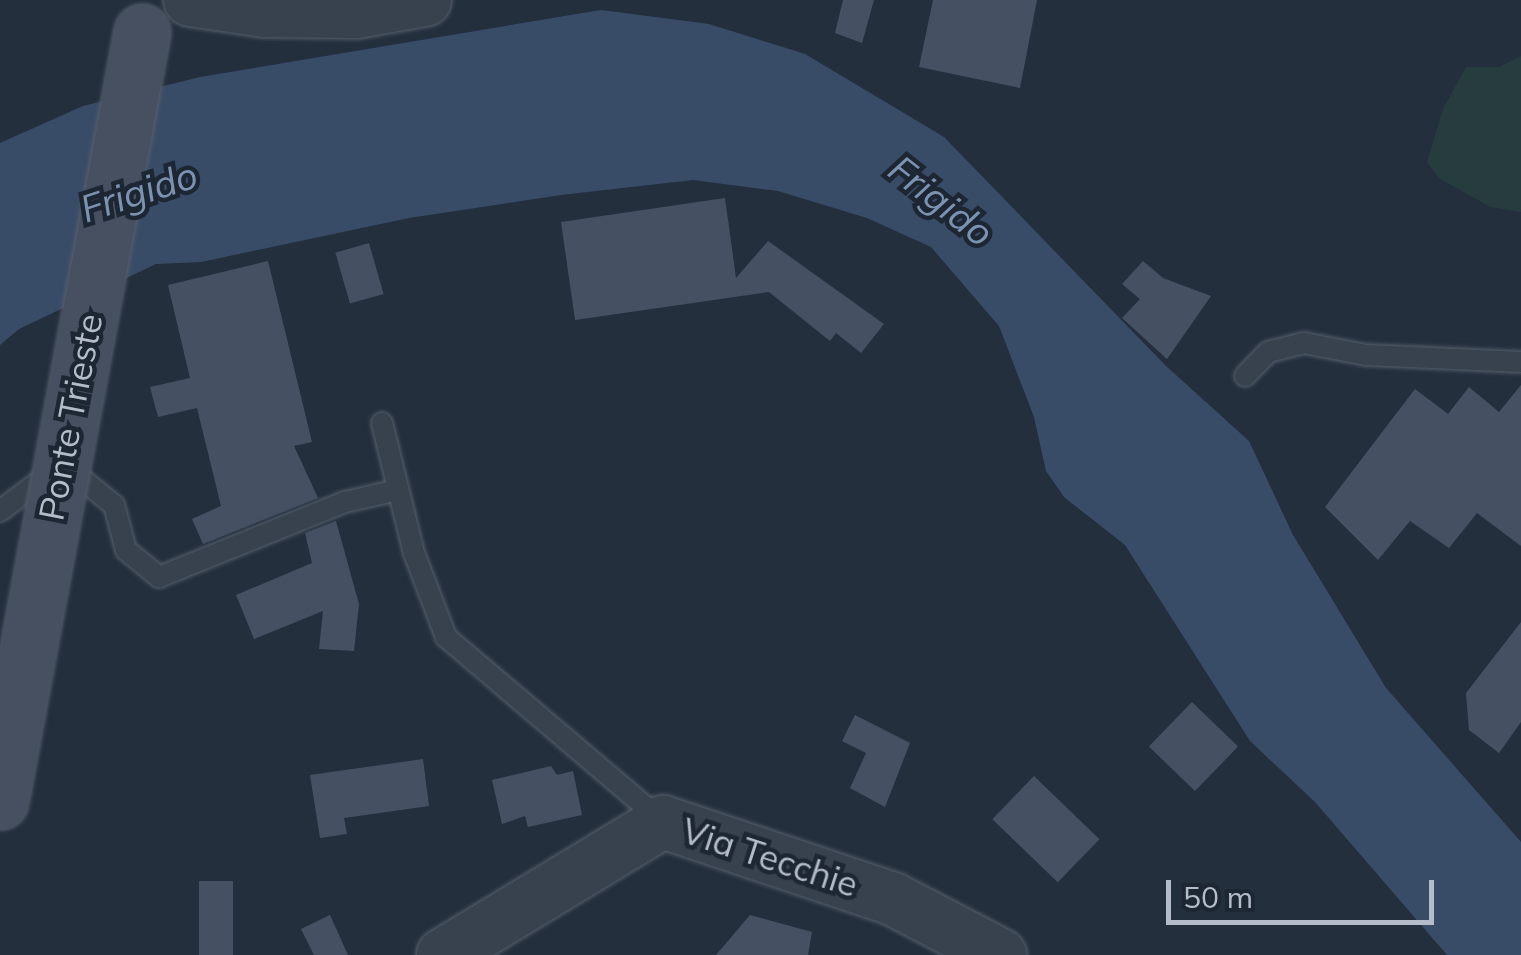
<!DOCTYPE html>
<html>
<head>
<meta charset="utf-8">
<style>
	body { margin:0 }
	#map { position:relative; width:1521px; height:955px; overflow:hidden; background:#242f3e; font-family:Mulish,sans-serif }
	div>[style] { position:absolute }
	[style*='--x'] { left:calc(var(--x)*1px); top:calc(var(--y)*1px); width:calc(var(--w)*1px); rotate:calc(var(--a)*1deg) }
	.green>* { inset:0; background:#263c3f }
	.water>* { inset:0; background:#394c67 }
	.building>* { inset:0; background:#455162; transform-origin:0 0 }
	.roads { filter:drop-shadow(0 0 2px #565f6c) drop-shadow(0 0 2px #565f6c) }
	.service>* { height:20px; margin:-10px; padding:0 10px; transform-origin:10px; border-radius:10px; background:#38414e }
	.tertiary>* { height:52px; margin:-26px; padding:0 26px; transform-origin:26px; border-radius:26px; background:#38414e }
	.bridges { filter:drop-shadow(0 0 2px #565f6c) drop-shadow(0 0 2px #565f6c) }
	.secondary-bridge>* { height:55px; margin:-27.5px; padding:0 27.5px; transform-origin:27.5px; border-radius:27.5px; background:#465061 }
	span { translate:-50% -50%; white-space:nowrap; text-align:center; line-height:1.15; -webkit-text-stroke:9px #1d2633; paint-order:stroke }
	.street-label { font-size:35px; color:#b4bcc9 }
	.water-label { font-size:38px; color:#7c92b1; font-style:italic }
	.scale { position:absolute; left:1166px; top:880px; width:268px; height:45px; box-sizing:border-box; border:5px solid #b4bcc9; border-top:0; padding-left:12px; font-size:30px; line-height:35px; white-space:nowrap; color:#b4bcc9; -webkit-text-stroke:8px #1d2633; paint-order:stroke }
</style>
</head>
<body>
<div id="map">
	<div class="green">
		<div style="clip-path:polygon(1521px 56px,1521px 212px,1490px 207px,1439px 178px,1427px 162px,1443px 109px,1466px 67px,1499px 67px)"></div>
	</div>
	<div class="water">
		<div style="clip-path:polygon(601px 10px,709px 24px,805px 54px,944px 137px,1166px 366px,1249px 441px,1293px 535px,1386px 688px,1521px 842px,1521px 955px,1447px 955px,1315px 802px,1250px 741px,1125px 545px,1064px 497px,1046px 471px,1034px 417px,999px 326px,931px 247px,867px 218px,778px 191px,693px 180px,561px 195px,409px 218px,201px 262px,156px 264px,19px 329px,0 345px,0 143px,83px 106px,200px 77px)"></div>
	</div>
	<div class="building">
		<div style="clip-path:polygon(843px 0,874px 0,862px 43px,835px 33px)"></div>
		<div style="clip-path:polygon(933px 0,1037px 0,1020px 88px,919px 67px)"></div>
		<div style="clip-path:polygon(725px 198px,736px 278px,768px 241px,884px 324px,861px 353px,836px 333px,830px 341px,769px 292px,575px 320px,561px 222px)"></div>
		<div style="left:369px;top:243px;width:53px;height:35px;rotate:74deg"></div>
		<div style="clip-path:polygon(268px 261px,312px 442px,294px 446px,318px 498px,203px 544px,192px 519px,221px 506px,197px 408px,158px 417px,150px 387px,190px 378px,168px 285px)"></div>
		<div style="clip-path:polygon(1143px 261px,1163px 278px,1211px 296px,1167px 359px,1122px 318px,1140px 299px,1122px 284px)"></div>
		<div style="clip-path:polygon(1521px 385px,1521px 546px,1477px 513px,1449px 548px,1410px 521px,1378px 560px,1325px 507px,1415px 389px,1448px 414px,1469px 387px,1499px 412px)"></div>
		<div style="clip-path:polygon(336px 521px,359px 604px,354px 651px,319px 649px,323px 611px,254px 639px,236px 595px,312px 563px,305px 533px)"></div>
		<div style="clip-path:polygon(1521px 622px,1521px 722px,1499px 753px,1469px 730px,1466px 693px)"></div>
		<div style="left:1192px;top:702px;width:64px;height:62px;rotate:44deg"></div>
		<div style="clip-path:polygon(855px 715px,910px 743px,885px 807px,850px 788px,866px 753px,842px 741px)"></div>
		<div style="clip-path:polygon(423px 759px,429px 806px,344px 818px,347px 834px,320px 838px,310px 775px)"></div>
		<div style="clip-path:polygon(551px 766px,557px 775px,573px 771px,582px 815px,528px 827px,525px 816px,502px 824px,492px 780px)"></div>
		<div style="left:1034px;top:776px;width:91px;height:60px;rotate:44deg"></div>
		<div style="left:199px;top:881px;width:34px;height:74px"></div>
		<div style="clip-path:polygon(330px 915px,348px 955px,314px 955px,301px 929px)"></div>
		<div style="clip-path:polygon(750px 915px,812px 932px,808px 955px,716px 955px)"></div>
	</div>
	<div class="roads">
		<div class="service">
			<div style="--x:1245;--y:376;--w:33;--a:-46"></div>
			<div style="--x:1268;--y:352;--w:37;--a:-14"></div>
			<div style="--x:1304;--y:343;--w:63;--a:11"></div>
			<div style="--x:1366;--y:355;--w:155;--a:2.6"></div>
			<div style="--x:382;--y:423;--w:134;--a:76.2"></div>
			<div style="--x:414;--y:553;--w:90;--a:69.1"></div>
			<div style="--x:446;--y:637;--w:284;--a:40.4"></div>
			<div style="--x:0;--y:511;--w:45;--a:-36.9"></div>
			<div style="--x:36;--y:484;--w:47;--a:-4.9"></div>
			<div style="--x:83;--y:480;--w:40;--a:39"></div>
			<div style="--x:114;--y:505;--w:47;--a:75.1"></div>
			<div style="--x:126;--y:550;--w:43;--a:39.3"></div>
			<div style="--x:159;--y:577;--w:201;--a:-22"></div>
			<div style="--x:345;--y:502;--w:54;--a:-12.8"></div>
		</div>
		<div class="tertiary">
			<div style="--x:190;--y:0;--w:76;--a:8.3"></div>
			<div style="--x:265;--y:11;--w:92;--a:0.6"></div>
			<div style="--x:357;--y:12;--w:69;--a:-10"></div>
			<div style="--x:443;--y:955;--w:257;--a:-31.2"></div>
			<div style="--x:663;--y:822;--w:243;--a:18.5"></div>
			<div style="--x:893;--y:899;--w:121;--a:27.6"></div>
		</div>
	</div>
	<div class="bridges">
		<div class="secondary-bridge">
			<div style="--x:0;--y:801;--w:782;--a:-79.54"></div>
		</div>
	</div>
	<div class="street-label">
		<span style="left:70px;top:417px;rotate:-79deg">Ponte Trieste</span>
		<span style="left:770px;top:857px;rotate:18deg">Via Tecchie</span>
	</div>
	<div class="water-label">
		<span style="left:139px;top:192px;rotate:-18deg">Frigido</span>
		<span style="left:941px;top:201px;rotate:38deg">Frigido</span>
	</div>
	<div class="scale">50 m</div>
</div>
</body>
</html>
